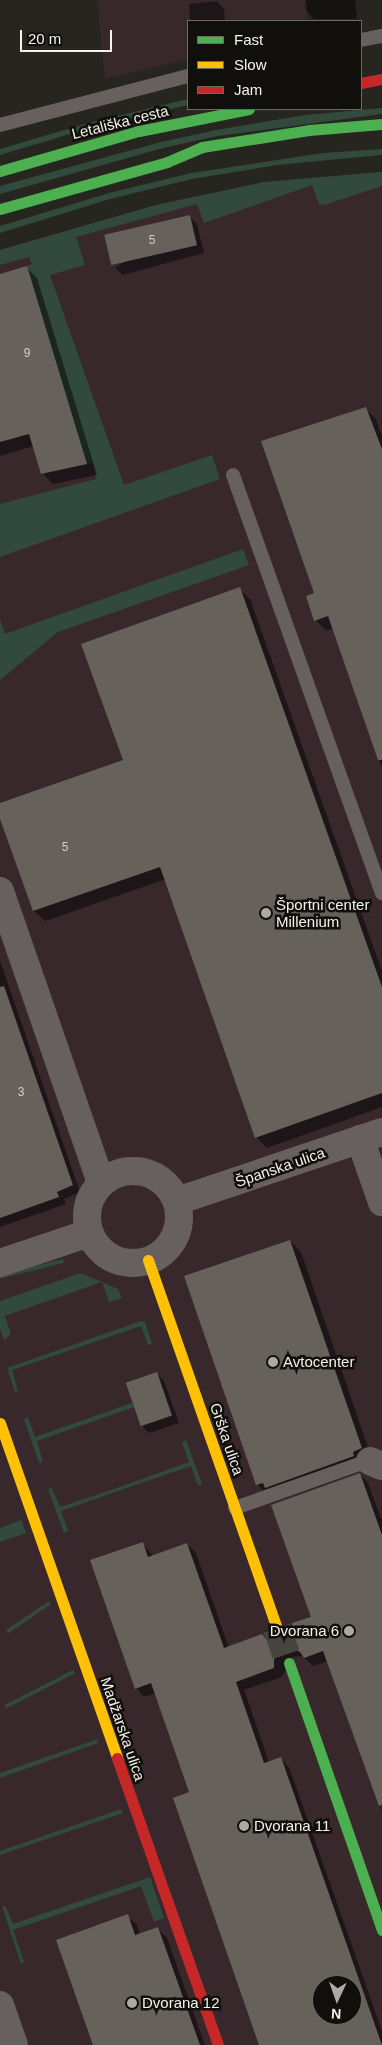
<!DOCTYPE html>
<html>
<head>
<meta charset="utf-8">
<style>
	body { margin:0 }
	#map { position:relative; width:382px; height:2045px; overflow:hidden; background:#262520; font-family:Arial,sans-serif }
	div>[style] { position:absolute }
	[style*='--x'] { left:calc(var(--x)*1px); top:calc(var(--y)*1px); width:calc(var(--w)*1px); rotate:calc(var(--a)*1deg) }
	.commercial>* { inset:0; background:#38282c }
	.green>* { inset:0; background:#32493d; transform-origin:0 0 }
	.shadow>* { inset:0; background:#0007 }
	.building>* { inset:0; background:#67615b; transform-origin:0 0 }
	.secondary-tunnel>* { height:28px; margin-top:-14px; transform-origin:0; background:repeating-linear-gradient(90deg,#45443e 0 28px,transparent 0 42px) }
	.lane>* { height:14px; margin:-7px; padding:0 7px; transform-origin:7px; border-radius:7px; background:#68605f }
	.street>* { height:28px; margin:-14px; padding:0 14px; transform-origin:14px; border-radius:14px; background:#68605f }
	.street>.ring { margin:-14px; padding:0; box-sizing:content-box; background:none; border:28px solid #68605f; border-radius:50% }
	.fast>* { height:11px; margin:-5.5px; padding:0 5.5px; transform-origin:5.5px; border-radius:5.5px; background:#4caf50 }
	.slow>* { height:11px; margin:-5.5px; padding:0 5.5px; transform-origin:5.5px; border-radius:5.5px; background:#ffc107 }
	.jam>* { height:11px; margin:-5.5px; padding:0 5.5px; transform-origin:5.5px; border-radius:5.5px; background:#c62828 }
	.dots>* { width:14px; height:14px; translate:-50% -50%; box-sizing:border-box; border:2px solid #110f0b; border-radius:50% }
	span { translate:-50% -50%; white-space:nowrap; text-align:center; line-height:1.15; -webkit-text-stroke:5px #110f0b; paint-order:stroke }
	.number-label { font-size:12px; color:#d2cec7 }
	.number-label span { -webkit-text-stroke-width:0 }
	.street-label { font-size:15px; color:#f5f2eb }
	.poi-label { font-size:15px; color:#f5f2eb }
	.left { translate:0 -50%; text-align:left }
	.right { translate:-100% -50%; text-align:right }
	.legend { position:absolute; left:187px; top:20px; width:175px; height:90px; box-sizing:border-box; background:#110f0b; border:1px solid #6c6a65; margin:0; padding:6px 9px; list-style:none; font-size:15px; color:#f5f2eb }
	.legend li { display:flex; align-items:center; gap:10px; height:25px }
	.legend b { width:25px; border:1px solid #6c6a65 }
	.north { position:absolute; left:312px; top:1975px; width:50px; height:50px; box-sizing:border-box; background:#110f0b; border:1px solid #6c6a65; border-radius:50%; rotate:183deg; font-size:14px; font-weight:700; line-height:20px; text-align:center; color:#f5f2eb }
	.north::after { content:''; display:block; margin:auto; width:18px; height:22px; background:#adaaa4; clip-path:polygon(50% 0,100% 100%,50% 72%,0 100%) }
	.scale { position:absolute; left:20px; top:30px; width:92px; height:22px; box-sizing:border-box; border:2px solid #f5f2eb; border-top:0; padding-left:6px; font-size:15px; line-height:18px; white-space:nowrap; color:#f5f2eb; -webkit-text-stroke:4px #110f0b; paint-order:stroke }
</style>
</head>
<body>
<div id="map">
	<div class="commercial">
		<div style="clip-path:polygon(97px 0,305px 0,307px 21px,188px 21px,188px 59px,105px 79px)"></div>
		<div style="clip-path:polygon(evenodd,382px 172px,382px 2045px,0 2045px,0 250px,156px 205px,264px 182px,382px 172px,322px 1985px,352px 1985px,352px 2015px,322px 2015px,322px 1985px)"></div>
	</div>
	<div class="green">
		<div style="clip-path:polygon(188px 99px,188px 105px,90px 128px,0 155px,0 149px,88px 123px)"></div>
		<div style="clip-path:polygon(382px 108px,382px 114px,218px 136px,163px 148px,0 194px,0 186px,161px 142px,216px 130px,305px 115px)"></div>
		<div style="clip-path:polygon(382px 149px,382px 155px,277px 165px,192px 179px,110px 199px,0 233px,0 226px,109px 193px,191px 173px,323px 153px)"></div>
		<div style="clip-path:polygon(382px 172px,382px 186px,324px 205px,319px 204px,312px 185px,204px 223px,197px 204px,76px 237px,85px 265px,50px 275px,124px 485px,212px 455px,220px 479px,0 557px,0 504px,96px 479px,93px 463px,87px 464px,27px 266px,32px 264px,29px 257px,0 265px,0 250px,156px 205px,264px 182px)"></div>
		<div style="clip-path:polygon(243px 549px,249px 565px,58px 632px,0 680px,0 619px,5px 634px)"></div>
		<div style="left:63px;top:1259px;width:4px;height:67px;rotate:76deg"></div>
		<div style="clip-path:polygon(78px 1274px,83px 1274px,118px 1289px,122px 1298px,109px 1302px,102px 1282px,16px 1312px,5px 1316px,11px 1334px,4px 1340px,0 1329px,0 1301px)"></div>
		<div style="clip-path:polygon(141px 1321px,145px 1322px,152px 1343px,148px 1345px,141px 1326px,12px 1370px,18px 1391px,15px 1392px,7px 1368px)"></div>
		<div style="clip-path:polygon(132px 1403px,134px 1407px,37px 1441px,43px 1462px,39px 1463px,24px 1419px,28px 1417px,35px 1437px)"></div>
		<div style="clip-path:polygon(186px 1440px,202px 1484px,198px 1486px,191px 1466px,147px 1481px,61px 1511px,68px 1531px,64px 1533px,48px 1489px,52px 1488px,60px 1507px,114px 1489px,189px 1462px,182px 1442px)"></div>
		<div style="clip-path:polygon(21px 1520px,26px 1533px,0 1542px,0 1528px)"></div>
		<div style="left:49px;top:1601px;width:4px;height:52px;rotate:56deg"></div>
		<div style="left:73px;top:1670px;width:4px;height:77px;rotate:63deg"></div>
		<div style="clip-path:polygon(98px 1739px,98px 1743px,0 1778px,0 1773px)"></div>
		<div style="clip-path:polygon(121px 1809px,123px 1813px,0 1855px,0 1851px)"></div>
		<div style="clip-path:polygon(150px 1877px,164px 1918px,154px 1922px,141px 1886px,13px 1930px,24px 1962px,21px 1964px,2px 1906px,6px 1907px,13px 1924px)"></div>
	</div>
	<div class="shadow">
		<div style="clip-path:polygon(306px 0,355px 0,357px 19px,314px 19px,307px 11px)"></div>
		<div style="clip-path:polygon(217px 1px,224px 9px,225px 21px,190px 21px,189px 4px)"></div>
		<div style="clip-path:polygon(190px 217px,197px 224px,204px 253px,123px 275px,115px 268px)"></div>
		<div style="clip-path:polygon(26px 267px,37px 278px,97px 475px,53px 484px,42px 473px,34px 446px,0 456px,0 276px)"></div>
		<div style="clip-path:polygon(365px 408px,376px 419px,382px 436px,382px 768px,334px 628px,326px 631px,316px 620px,315px 594px)"></div>
		<div style="clip-path:polygon(239px 589px,250px 599px,382px 971px,382px 1107px,267px 1148px,256px 1137px,166px 879px,45px 921px,34px 911px,0 815px,0 805px,125px 761px)"></div>
		<div style="clip-path:polygon(0 961px,80px 1192px,64px 1199px,66px 1204px,0 1227px)"></div>
		<div style="clip-path:polygon(290px 1241px,301px 1252px,372px 1459px,267px 1495px,257px 1484px)"></div>
		<div style="clip-path:polygon(157px 1374px,164px 1381px,179px 1423px,149px 1433px,142px 1426px)"></div>
		<div style="clip-path:polygon(evenodd,360px 1474px,368px 1483px,382px 1521px,382px 1811px,328px 1661px,313px 1666px,302px 1656px,292px 1657px,282px 1677px,244px 1690px,269px 1762px,280px 1758px,289px 1767px,382px 2031px,382px 2045px,261px 2045px,191px 1793px,156px 1693px,144px 1697px,136px 1688px,142px 1543px,153px 1556px,187px 1544px,196px 1553px,229px 1648px,262px 1635px,270px 1643px,282px 1644px,312px 1618px,360px 1474px,322px 1985px,352px 1985px,352px 2015px,322px 2015px,322px 1985px)"></div>
		<div style="clip-path:polygon(127px 1916px,137px 1925px,140px 1935px,158px 1929px,167px 1938px,205px 2045px,94px 2045px)"></div>
	</div>
	<div class="building">
		<div style="left:190px;top:215px;width:31px;height:88px;rotate:77deg"></div>
		<div style="clip-path:polygon(27px 266px,87px 464px,41px 474px,29px 434px,0 442px,0 274px)"></div>
		<div style="clip-path:polygon(366px 407px,382px 449px,382px 760px,378px 760px,328px 616px,314px 621px,306px 596px,314px 593px,261px 441px)"></div>
		<div style="clip-path:polygon(240px 587px,382px 987px,382px 1093px,255px 1138px,160px 867px,33px 911px,0 819px,0 803px,123px 760px,81px 644px)"></div>
		<div style="clip-path:polygon(4px 986px,73px 1185px,57px 1192px,59px 1197px,0 1218px,0 987px)"></div>
		<div style="clip-path:polygon(290px 1240px,362px 1448px,353px 1452px,354px 1456px,265px 1488px,263px 1483px,256px 1485px,184px 1276px)"></div>
		<div style="left:157px;top:1372px;width:46px;height:33px;rotate:71deg"></div>
		<div style="clip-path:polygon(evenodd,360px 1473px,382px 1535px,382px 1805px,379px 1806px,323px 1651px,304px 1658px,300px 1652px,292px 1648px,283px 1648px,277px 1653px,274px 1660px,274px 1668px,236px 1682px,264px 1763px,281px 1757px,382px 2045px,259px 2045px,173px 1798px,189px 1792px,151px 1683px,135px 1689px,90px 1560px,143px 1542px,148px 1557px,187px 1543px,224px 1648px,262px 1634px,266px 1639px,274px 1643px,282px 1643px,289px 1638px,292px 1630px,292px 1623px,311px 1617px,271px 1505px,360px 1473px,322px 1985px,352px 1985px,352px 2015px,322px 2015px,322px 1985px)"></div>
		<div style="clip-path:polygon(128px 1914px,135px 1935px,158px 1927px,200px 2045px,93px 2045px,56px 1940px)"></div>
	</div>
	<div class="secondary-tunnel">
		<div style="--x:277;--y:1628;--w:37;--a:71"></div>
	</div>
	<div class="lane">
		<div style="--x:361;--y:40;--w:21;--a:-11"></div>
		<div style="--x:0;--y:125;--w:194;--a:-14.6"></div>
		<div style="--x:233;--y:475;--w:444;--a:70.4"></div>
		<div style="--x:235;--y:1508;--w:146;--a:-19.5"></div>
	</div>
	<div class="street">
		<div style="--x:0;--y:891;--w:309;--a:70.9"></div>
		<div style="--x:360;--y:1139;--w:67;--a:70.8"></div>
		<div class="ring" style="left:87px;top:1171px;width:64px;height:64px"></div>
		<div style="--x:177;--y:1201;--w:216;--a:-18.6"></div>
		<div style="--x:0;--y:1263;--w:94;--a:-18.6"></div>
		<div style="--x:370;--y:1461;--w:13;--a:23"></div>
		<div style="--x:0;--y:2005;--w:42;--a:70.7"></div>
	</div>
	<div class="fast">
		<div style="--x:0;--y:171;--w:145;--a:-16.1"></div>
		<div style="--x:139;--y:131;--w:112;--a:-11.3"></div>
		<div style="--x:0;--y:209;--w:173;--a:-15.7"></div>
		<div style="--x:167;--y:162;--w:38;--a:-23"></div>
		<div style="--x:202;--y:147;--w:108;--a:-9"></div>
		<div style="--x:309;--y:130;--w:73;--a:-4.7"></div>
		<div style="--x:289;--y:1663;--w:283;--a:70.8"></div>
	</div>
	<div class="slow">
		<div style="--x:148;--y:1260;--w:390;--a:70.7"></div>
		<div style="--x:0;--y:1423;--w:355;--a:70.7"></div>
	</div>
	<div class="jam">
		<div style="--x:361;--y:83;--w:21;--a:-11"></div>
		<div style="--x:117;--y:1758;--w:304;--a:70.6"></div>
	</div>
	<div class="dots">
		<div style="left:266px;top:913px;background:#adaaa4"></div>
		<div style="left:273px;top:1362px;background:#adaaa4"></div>
		<div style="left:349px;top:1631px;background:#adaaa4"></div>
		<div style="left:244px;top:1826px;background:#adaaa4"></div>
		<div style="left:132px;top:2003px;background:#adaaa4"></div>
	</div>
	<div class="number-label">
		<span style="left:152px;top:241px">5</span>
		<span style="left:27px;top:354px">9</span>
		<span style="left:65px;top:848px">5</span>
		<span style="left:21px;top:1093px">3</span>
	</div>
	<div class="street-label">
		<span style="left:120px;top:122px;rotate:-14deg">Letališka cesta</span>
		<span style="left:280px;top:1167px;rotate:-19deg">Španska ulica</span>
		<span style="left:227px;top:1439px;rotate:71deg">Grška ulica</span>
		<span style="left:123px;top:1729px;rotate:71deg">Madžarska ulica</span>
	</div>
	<div class="poi-label">
		<span class="left" style="left:276px;top:913px">Športni center<br>Millenium</span>
		<span class="left" style="left:283px;top:1362px">Avtocenter</span>
		<span class="right" style="left:339px;top:1631px">Dvorana 6</span>
		<span class="left" style="left:254px;top:1826px">Dvorana 11</span>
		<span class="left" style="left:142px;top:2003px">Dvorana 12</span>
	</div>
	<ul class="legend">
	<li><b style="height:6px;background:#4caf50"></b>Fast</li>
	<li><b style="height:6px;background:#ffc107"></b>Slow</li>
	<li><b style="height:6px;background:#c62828"></b>Jam</li>
	</ul>
	<div class="north">N</div>
	<div class="scale">20 m</div>
</div>
</body>
</html>
